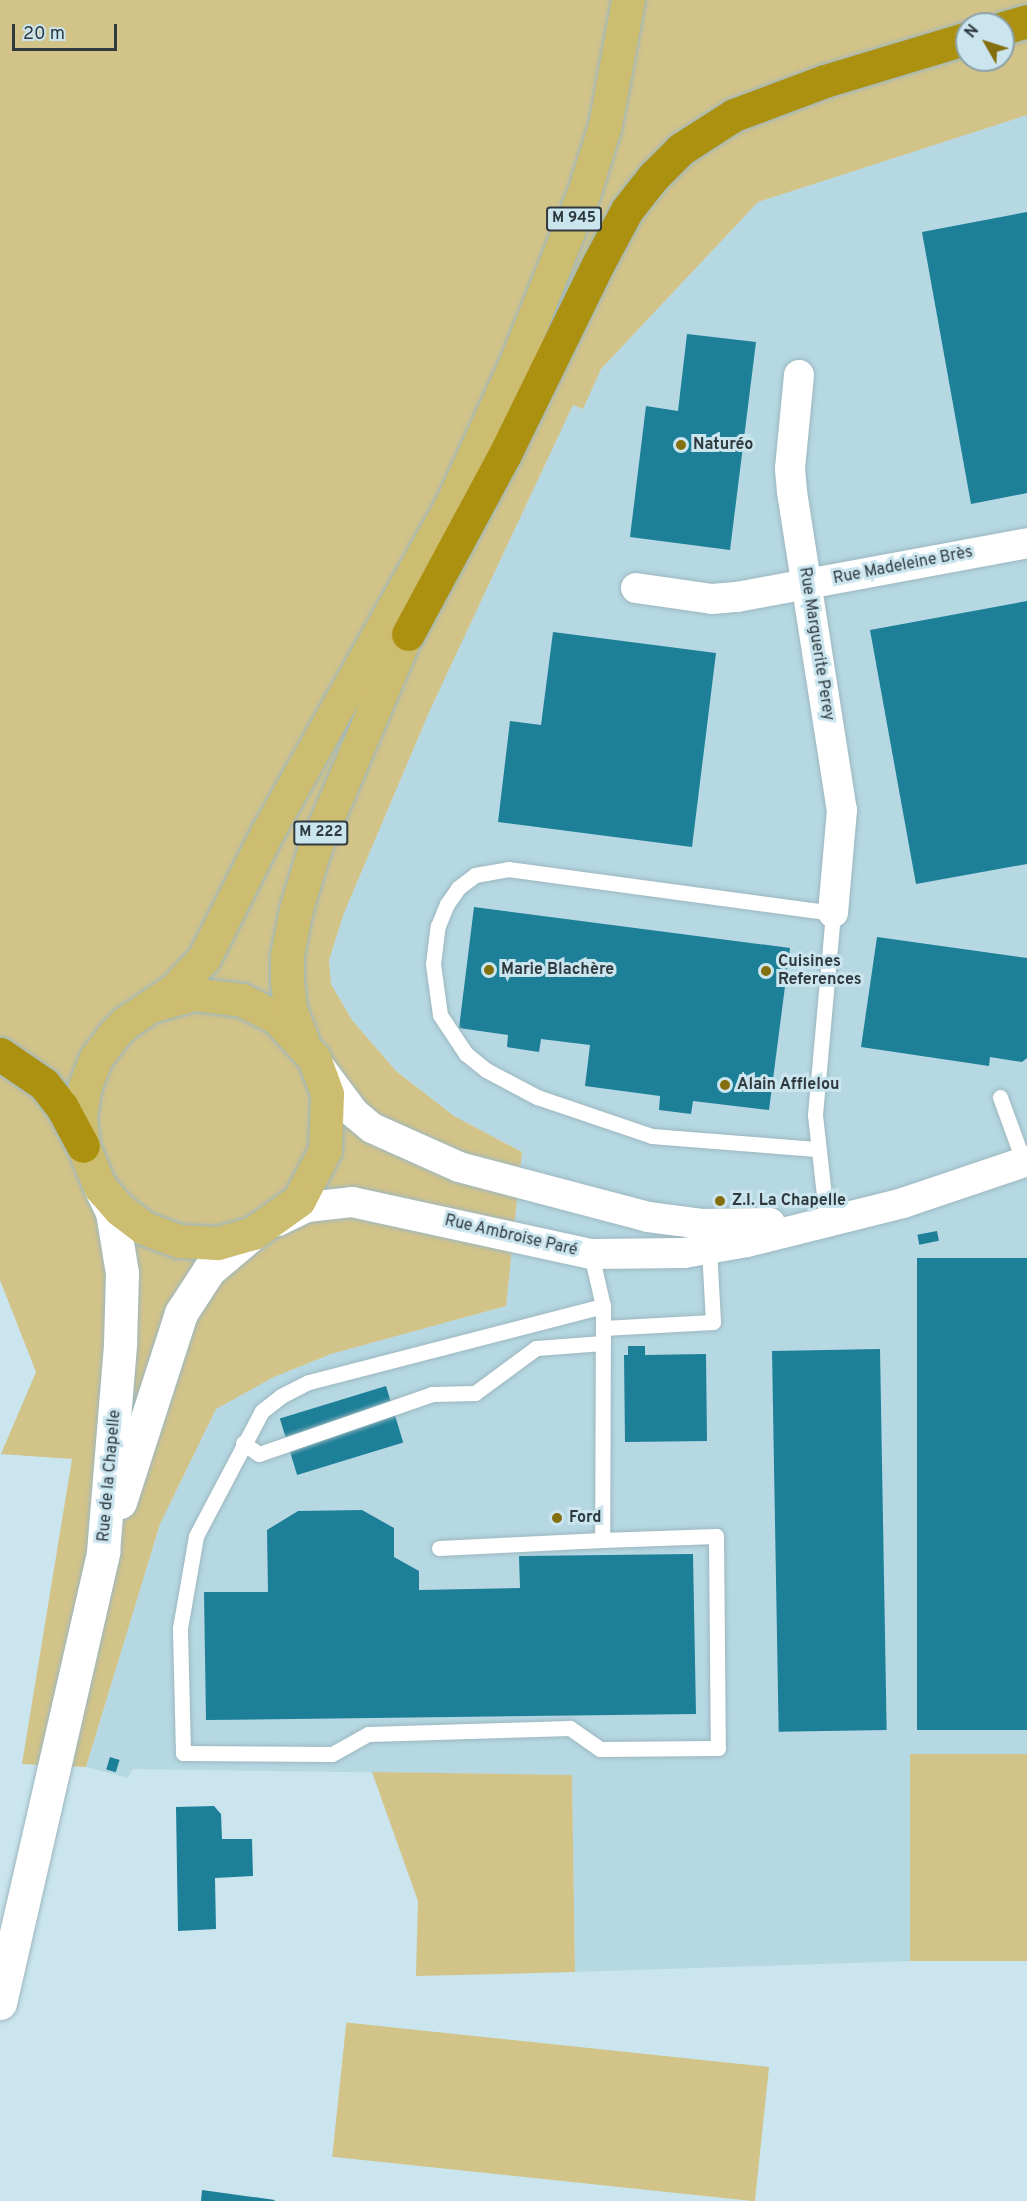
<!DOCTYPE html>
<html>
<head>
<meta charset="utf-8">
<style>
	body { margin:0 }
	#map { position:relative; width:1027px; height:2201px; overflow:hidden; background:#cae5ee; font-family:Overpass,sans-serif }
	div>[style] { position:absolute }
	[style*='--x'] { left:calc(var(--x)*1px); top:calc(var(--y)*1px); width:calc(var(--w)*1px); rotate:calc(var(--a)*1deg) }
	.built>* { inset:0; background:#b5d8e3 }
	.green>* { inset:0; background:#d2c389; transform-origin:0 0 }
	.building>* { inset:0; background:#1d7f98; transform-origin:0 0 }
	.roads { filter:drop-shadow(0 0 2px #9db7bf) drop-shadow(0 0 2px #9db7bf) }
	.lane>* { height:15px; margin:-7.5px; padding:0 7.5px; transform-origin:7.5px; border-radius:7.5px; background:#fff }
	.street>* { height:30px; margin:-15px; padding:0 15px; transform-origin:15px; border-radius:15px; background:#fff }
	.secondary>* { height:33px; margin:-16.5px; padding:0 16.5px; transform-origin:16.5px; border-radius:16.5px; background:#fff }
	.primary>* { height:33px; margin:-16.5px; padding:0 16.5px; transform-origin:16.5px; border-radius:16.5px; background:#cdbd70 }
	.highway>* { height:33px; margin:-16.5px; padding:0 16.5px; transform-origin:16.5px; border-radius:16.5px; background:#ac9111 }
	.dots>* { width:16px; height:16px; translate:-50% -50%; box-sizing:border-box; border:3px solid #cae5ee; border-radius:50% }
	span { translate:-50% -50%; white-space:nowrap; text-align:center; line-height:1.15; -webkit-text-stroke:6px #cae5ee; paint-order:stroke }
	.shield-label span { padding:2px 4px; background:#cae5ee; border:2px solid; border-radius:4px; -webkit-text-stroke-width:0 }
	.shield-label { font-size:15px; color:#303a3e; font-weight:700 }
	.poi-label { font-size:16px; color:#303a3e; font-weight:700 }
	.left { translate:0 -50%; text-align:left }
	.street-label { font-size:16px; color:#303a3e }
	.north { position:absolute; left:955px; top:12px; width:60px; height:60px; box-sizing:border-box; background:#cae5ee; border:2px solid #8ca1a8; border-radius:50%; rotate:309deg; font-size:16px; font-weight:700; line-height:24px; text-align:center; color:#303a3e }
	.north::after { content:''; display:block; margin:auto; width:21px; height:27px; background:#846f0e; clip-path:polygon(50% 0,100% 100%,50% 72%,0 100%) }
	.scale { position:absolute; left:12px; top:24px; width:105px; height:27px; box-sizing:border-box; border:3px solid #303a3e; border-top:0; padding-left:8px; font-size:18px; line-height:21px; white-space:nowrap; color:#303a3e; -webkit-text-stroke:4px #cae5ee; paint-order:stroke }
</style>
</head>
<body>
<div id="map">
	<div class="built">
		<div style="clip-path:polygon(1027px 115px,1027px 1755px,910px 1754px,912px 1961px,575px 1972px,572px 1775px,133px 1769px,128px 1778px,86px 1767px,160px 1524px,216px 1409px,274px 1377px,331px 1354px,506px 1306px,522px 1152px,454px 1116px,396px 1071px,352px 1020px,331px 984px,329px 960px,344px 913px,430px 710px,573px 405px,583px 408px,601px 369px,758px 202px)"></div>
	</div>
	<div class="green">
		<div style="clip-path:polygon(evenodd,0 0,1027px 0,1027px 115px,758px 202px,601px 369px,583px 409px,573px 405px,430px 710px,344px 913px,329px 960px,331px 984px,352px 1020px,396px 1071px,454px 1116px,522px 1152px,506px 1306px,331px 1354px,274px 1377px,216px 1409px,160px 1524px,86px 1767px,22px 1764px,72px 1459px,1px 1454px,36px 1372px,0 1280px,0 0,967px 24px,1003px 24px,1003px 60px,967px 60px,967px 24px)"></div>
		<div style="left:910px;top:1754px;width:117px;height:207px"></div>
		<div style="clip-path:polygon(372px 1772px,572px 1775px,575px 1972px,416px 1976px,418px 1901px)"></div>
		<div style="left:769px;top:2067px;width:135px;height:425px;rotate:96deg"></div>
	</div>
	<div class="building">
		<div style="clip-path:polygon(1027px 212px,1027px 493px,971px 504px,922px 232px)"></div>
		<div style="clip-path:polygon(687px 334px,756px 342px,730px 550px,630px 537px,646px 406px,678px 411px)"></div>
		<div style="clip-path:polygon(1027px 601px,1027px 864px,916px 884px,870px 630px)"></div>
		<div style="clip-path:polygon(553px 632px,716px 653px,692px 847px,498px 822px,510px 721px,541px 725px)"></div>
		<div style="clip-path:polygon(474px 907px,790px 948px,769px 1110px,693px 1101px,691px 1114px,659px 1110px,660px 1096px,585px 1086px,590px 1045px,541px 1039px,539px 1052px,507px 1047px,508px 1035px,459px 1028px)"></div>
		<div style="clip-path:polygon(877px 937px,1027px 958px,1027px 1058px,1022px 1062px,990px 1057px,989px 1066px,861px 1047px)"></div>
		<div style="left:937px;top:1231px;width:10px;height:20px;rotate:79deg"></div>
		<div style="left:1027px;top:1258px;width:472px;height:110px;rotate:90deg"></div>
		<div style="clip-path:polygon(628px 1346px,645px 1346px,645px 1355px,706px 1354px,707px 1441px,625px 1442px,624px 1355px,628px 1355px)"></div>
		<div style="left:880px;top:1349px;width:381px;height:108px;rotate:89deg"></div>
		<div style="left:386px;top:1386px;width:59px;height:111px;rotate:73deg"></div>
		<div style="clip-path:polygon(362px 1510px,394px 1528px,394px 1557px,419px 1571px,419px 1590px,520px 1588px,519px 1556px,693px 1554px,696px 1714px,206px 1720px,204px 1592px,268px 1592px,267px 1530px,298px 1511px)"></div>
		<div style="left:110px;top:1757px;width:10px;height:13px;rotate:17deg"></div>
		<div style="clip-path:polygon(214px 1806px,221px 1814px,222px 1839px,252px 1839px,253px 1876px,215px 1878px,216px 1929px,178px 1931px,176px 1807px)"></div>
		<div style="clip-path:polygon(202px 2190px,275px 2200px,274px 2201px,201px 2201px)"></div>
	</div>
	<div class="roads">
		<div class="lane">
			<div style="--x:1000;--y:1097;--w:70;--a:70"></div>
			<div style="--x:816;--y:1149;--w:165;--a:-175.5"></div>
			<div style="--x:652;--y:1136;--w:121;--a:-161.3"></div>
			<div style="--x:537;--y:1097;--w:58;--a:-152.1"></div>
			<div style="--x:486;--y:1070;--w:26;--a:-141"></div>
			<div style="--x:466;--y:1054;--w:47;--a:-123.7"></div>
			<div style="--x:440;--y:1015;--w:51;--a:-97.8"></div>
			<div style="--x:433;--y:964;--w:38;--a:-83"></div>
			<div style="--x:438;--y:926;--w:24;--a:-68"></div>
			<div style="--x:447;--y:904;--w:19;--a:-55"></div>
			<div style="--x:458;--y:888;--w:21;--a:-37"></div>
			<div style="--x:475;--y:875;--w:34;--a:-10"></div>
			<div style="--x:508;--y:869;--w:328;--a:7.7"></div>
			<div style="--x:833;--y:913;--w:203;--a:95.1"></div>
			<div style="--x:815;--y:1115;--w:108;--a:83.6"></div>
			<div style="--x:591;--y:1254;--w:53;--a:77"></div>
			<div style="--x:603;--y:1306;--w:234;--a:90.2"></div>
			<div style="--x:602;--y:1540;--w:114;--a:-2"></div>
			<div style="--x:716;--y:1536;--w:212;--a:89.5"></div>
			<div style="--x:718;--y:1748;--w:118;--a:179.5"></div>
			<div style="--x:600;--y:1749;--w:37;--a:-145"></div>
			<div style="--x:570;--y:1728;--w:202;--a:178.3"></div>
			<div style="--x:368;--y:1734;--w:41;--a:150.9"></div>
			<div style="--x:332;--y:1754;--w:149;--a:-179.6"></div>
			<div style="--x:183;--y:1753;--w:125;--a:-91.4"></div>
			<div style="--x:180;--y:1628;--w:93;--a:-80.1"></div>
			<div style="--x:196;--y:1536;--w:141;--a:-62.2"></div>
			<div style="--x:262;--y:1411;--w:24;--a:-38"></div>
			<div style="--x:281;--y:1396;--w:31;--a:-27"></div>
			<div style="--x:309;--y:1382;--w:304;--a:-14.5"></div>
			<div style="--x:603;--y:1328;--w:110;--a:-3.1"></div>
			<div style="--x:713;--y:1322;--w:73;--a:-93.1"></div>
			<div style="--x:243;--y:1443;--w:19;--a:35"></div>
			<div style="--x:259;--y:1454;--w:183;--a:-19.1"></div>
			<div style="--x:432;--y:1394;--w:43;--a:-1.3"></div>
			<div style="--x:475;--y:1393;--w:76;--a:-36.4"></div>
			<div style="--x:536;--y:1348;--w:67;--a:-4.3"></div>
			<div style="--x:439;--y:1548;--w:163;--a:-2.8"></div>
		</div>
		<div class="street">
			<div style="--x:799;--y:375;--w:94;--a:95.5"></div>
			<div style="--x:790;--y:469;--w:23;--a:85"></div>
			<div style="--x:792;--y:492;--w:322;--a:81.1"></div>
			<div style="--x:842;--y:810;--w:103;--a:95"></div>
			<div style="--x:636;--y:588;--w:77;--a:8.2"></div>
			<div style="--x:712;--y:599;--w:25;--a:-5"></div>
			<div style="--x:737;--y:597;--w:295;--a:-10.5"></div>
			<div style="--x:319;--y:1066;--w:59;--a:53.3"></div>
			<div style="--x:354;--y:1113;--w:23;--a:40"></div>
			<div style="--x:372;--y:1128;--w:95;--a:24.1"></div>
			<div style="--x:459;--y:1167;--w:196;--a:14.8"></div>
			<div style="--x:648;--y:1217;--w:54;--a:7.4"></div>
			<div style="--x:702;--y:1224;--w:68;--a:-0.8"></div>
			<div style="--x:278;--y:1221;--w:32;--a:-26"></div>
			<div style="--x:307;--y:1207;--w:45;--a:-6.3"></div>
			<div style="--x:352;--y:1202;--w:245;--a:12.3"></div>
			<div style="--x:591;--y:1254;--w:93;--a:-0.6"></div>
			<div style="--x:684;--y:1253;--w:64;--a:-9.9"></div>
			<div style="--x:747;--y:1242;--w:161;--a:-14"></div>
			<div style="--x:903;--y:1203;--w:131;--a:-18.7"></div>
		</div>
		<div class="secondary">
			<div style="--x:120;--y:1502;--w:199;--a:-72.1"></div>
			<div style="--x:181;--y:1313;--w:51;--a:-56.9"></div>
			<div style="--x:209;--y:1270;--w:57;--a:-40.1"></div>
			<div style="--x:0;--y:2003;--w:463;--a:-77.1"></div>
			<div style="--x:103;--y:1552;--w:209;--a:-85.3"></div>
			<div style="--x:120;--y:1344;--w:71;--a:-88.4"></div>
			<div style="--x:122;--y:1273;--w:62;--a:-99.3"></div>
			<div style="--x:112;--y:1212;--w:28;--a:-116"></div>
		</div>
		<div class="primary">
			<div style="--x:150;--y:1006;--w:46;--a:-15.3"></div>
			<div style="--x:194;--y:994;--w:48;--a:7.1"></div>
			<div style="--x:242;--y:1000;--w:38;--a:27"></div>
			<div style="--x:276;--y:1017;--w:56;--a:47.2"></div>
			<div style="--x:314;--y:1058;--w:38;--a:70"></div>
			<div style="--x:327;--y:1094;--w:56;--a:92"></div>
			<div style="--x:325;--y:1150;--w:56;--a:117.5"></div>
			<div style="--x:299;--y:1200;--w:57;--a:144.3"></div>
			<div style="--x:253;--y:1233;--w:37;--a:164"></div>
			<div style="--x:217;--y:1243;--w:38;--a:-177"></div>
			<div style="--x:179;--y:1241;--w:37;--a:-160"></div>
			<div style="--x:144;--y:1228;--w:30;--a:-143"></div>
			<div style="--x:120;--y:1210;--w:30;--a:-131"></div>
			<div style="--x:100;--y:1187;--w:44;--a:-112.5"></div>
			<div style="--x:83;--y:1146;--w:30;--a:-96"></div>
			<div style="--x:80;--y:1116;--w:30;--a:-81"></div>
			<div style="--x:85;--y:1086;--w:30;--a:-69"></div>
			<div style="--x:96;--y:1058;--w:30;--a:-53"></div>
			<div style="--x:114;--y:1034;--w:16;--a:-45"></div>
			<div style="--x:125;--y:1023;--w:59;--a:-34"></div>
			<div style="--x:174;--y:990;--w:44;--a:-46.8"></div>
			<div style="--x:204;--y:958;--w:142;--a:-63.3"></div>
			<div style="--x:268;--y:831;--w:372;--a:-60.7"></div>
			<div style="--x:450;--y:507;--w:159;--a:-65.5"></div>
			<div style="--x:516;--y:362;--w:183;--a:-68.2"></div>
			<div style="--x:584;--y:192;--w:70;--a:-72.6"></div>
			<div style="--x:605;--y:125;--w:127;--a:-79.6"></div>
			<div style="--x:302;--y:1040;--w:33;--a:-111"></div>
			<div style="--x:290;--y:1009;--w:27;--a:-96"></div>
			<div style="--x:287;--y:982;--w:27;--a:-90"></div>
			<div style="--x:287;--y:955;--w:47;--a:-78.9"></div>
			<div style="--x:296;--y:909;--w:62;--a:-73"></div>
			<div style="--x:314;--y:850;--w:263;--a:-66.9"></div>
		</div>
		<div class="highway">
			<div style="--x:1003;--y:28;--w:25;--a:-16"></div>
			<div style="--x:408;--y:634;--w:202;--a:-61.7"></div>
			<div style="--x:504;--y:456;--w:214;--a:-63.9"></div>
			<div style="--x:598;--y:264;--w:61;--a:-61.8"></div>
			<div style="--x:627;--y:210;--w:42;--a:-51.8"></div>
			<div style="--x:653;--y:177;--w:40;--a:-45"></div>
			<div style="--x:681;--y:149;--w:63;--a:-32.7"></div>
			<div style="--x:734;--y:115;--w:97;--a:-20.5"></div>
			<div style="--x:825;--y:81;--w:148;--a:-16.8"></div>
			<div style="--x:0;--y:1054;--w:53;--a:34.3"></div>
			<div style="--x:44;--y:1084;--w:29;--a:52"></div>
			<div style="--x:62;--y:1107;--w:44;--a:61.7"></div>
		</div>
	</div>
	<div class="dots">
		<div style="left:681px;top:445px;background:#846f0e"></div>
		<div style="left:489px;top:970px;background:#846f0e"></div>
		<div style="left:766px;top:971px;background:#846f0e"></div>
		<div style="left:725px;top:1085px;background:#846f0e"></div>
		<div style="left:720px;top:1201px;background:#846f0e"></div>
		<div style="left:557px;top:1518px;background:#846f0e"></div>
	</div>
	<div class="shield-label">
		<span style="left:574px;top:219px">M 945</span>
		<span style="left:321px;top:833px">M 222</span>
	</div>
	<div class="poi-label">
		<span class="left" style="left:693px;top:445px">Naturéo</span>
		<span class="left" style="left:778px;top:971px">Cuisines<br>References</span>
		<span class="left" style="left:501px;top:970px">Marie Blachère</span>
		<span class="left" style="left:737px;top:1085px">Alain Afflelou</span>
		<span class="left" style="left:732px;top:1201px">Z.I. La Chapelle</span>
		<span class="left" style="left:569px;top:1518px">Ford</span>
	</div>
	<div class="street-label">
		<span style="left:903px;top:566px;rotate:-11deg">Rue Madeleine Brès</span>
		<span style="left:816px;top:644px;rotate:81deg">Rue Marguerite Perey</span>
		<span style="left:511px;top:1236px;rotate:13deg">Rue Ambroise Paré</span>
		<span style="left:110px;top:1476px;rotate:-85deg">Rue de la Chapelle</span>
	</div>
	<div class="north">N</div>
	<div class="scale">20 m</div>
</div>
</body>
</html>
